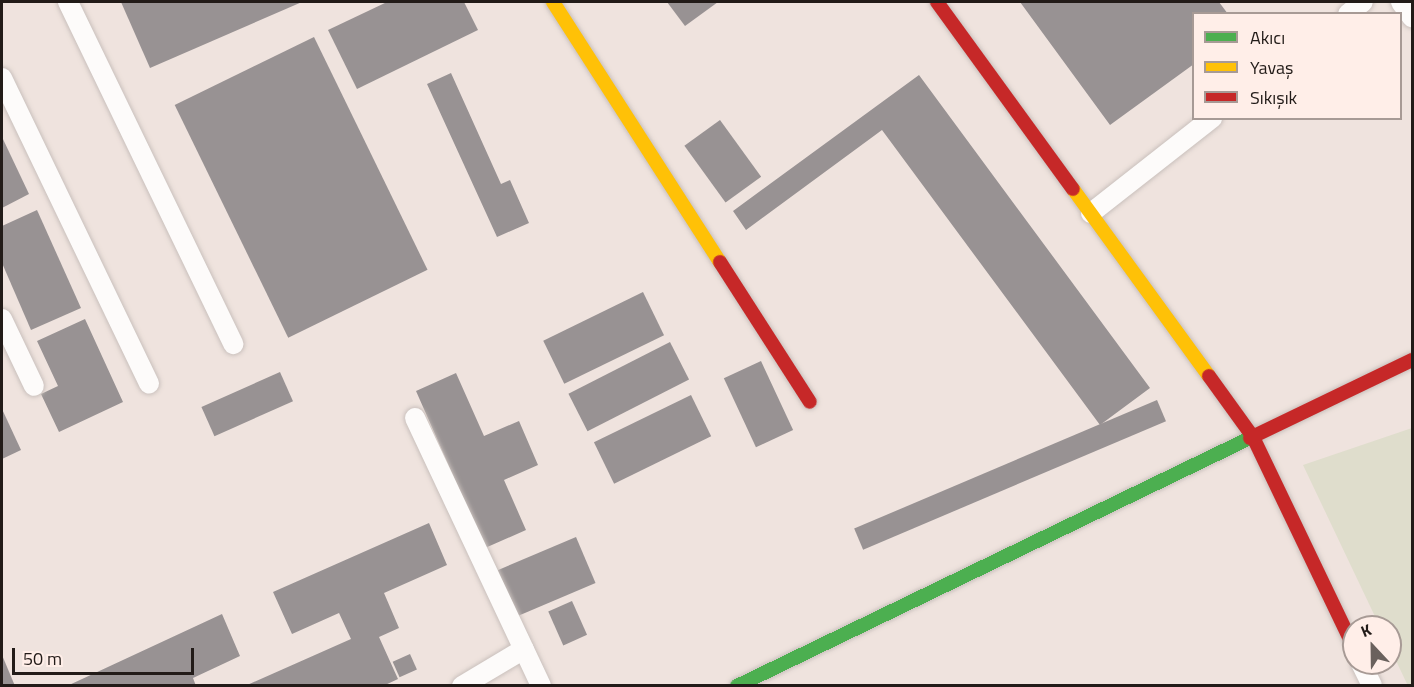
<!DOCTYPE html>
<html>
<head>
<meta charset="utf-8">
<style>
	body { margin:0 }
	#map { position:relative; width:1414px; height:687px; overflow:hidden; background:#efe3de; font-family:"Titillium Web",sans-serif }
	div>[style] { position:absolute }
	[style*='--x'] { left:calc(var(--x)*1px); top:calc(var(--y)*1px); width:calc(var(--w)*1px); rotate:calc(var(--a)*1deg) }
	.green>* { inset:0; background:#dfddcc }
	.building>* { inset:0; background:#989293; transform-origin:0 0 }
	.roads { filter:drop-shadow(0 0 2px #c9c0bc) drop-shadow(0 0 2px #c9c0bc) }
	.street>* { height:20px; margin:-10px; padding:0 10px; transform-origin:10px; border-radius:10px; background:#fdfbfa }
	.fast>* { height:14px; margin:-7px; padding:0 7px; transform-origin:7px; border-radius:7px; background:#4caf50 }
	.slow>* { height:14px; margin:-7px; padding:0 7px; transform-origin:7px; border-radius:7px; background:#ffc107 }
	.jam>* { height:14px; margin:-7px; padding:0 7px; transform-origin:7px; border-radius:7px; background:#c62828 }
	span { translate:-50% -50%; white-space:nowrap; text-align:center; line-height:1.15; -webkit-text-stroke:6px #ffeee8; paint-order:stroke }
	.frame { position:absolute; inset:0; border:3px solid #221b18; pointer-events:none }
	.legend { position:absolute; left:1192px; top:12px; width:210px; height:108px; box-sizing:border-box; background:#ffeee8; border:2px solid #a79a95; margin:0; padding:8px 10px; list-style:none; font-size:18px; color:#221b18 }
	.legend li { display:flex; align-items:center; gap:12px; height:30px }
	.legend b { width:30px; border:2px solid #a79a95 }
	.north { position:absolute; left:1342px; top:615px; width:60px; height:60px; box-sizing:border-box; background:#ffeee8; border:2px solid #a79a95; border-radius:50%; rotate:338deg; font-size:16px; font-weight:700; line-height:24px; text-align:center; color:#221b18 }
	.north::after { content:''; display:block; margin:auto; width:21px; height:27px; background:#6a615d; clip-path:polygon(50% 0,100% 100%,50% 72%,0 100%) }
	.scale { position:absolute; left:12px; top:648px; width:182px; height:27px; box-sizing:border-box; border:3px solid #221b18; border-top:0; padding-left:8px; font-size:18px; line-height:21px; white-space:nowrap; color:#221b18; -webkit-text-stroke:4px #ffeee8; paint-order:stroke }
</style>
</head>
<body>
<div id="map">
	<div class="green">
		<div style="clip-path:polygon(1412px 428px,1412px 685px,1408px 686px,1390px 648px,1390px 627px,1380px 627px,1303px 465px)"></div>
	</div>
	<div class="building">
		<div style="clip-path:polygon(121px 2px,302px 2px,150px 68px)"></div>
		<div style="clip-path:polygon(387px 2px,464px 2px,478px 30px,357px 89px,328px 30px)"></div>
		<div style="clip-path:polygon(667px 2px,718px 2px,685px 26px)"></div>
		<div style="clip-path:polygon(1020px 2px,1219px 2px,1228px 14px,1194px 14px,1194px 64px,1110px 125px)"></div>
		<div style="left:314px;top:37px;width:259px;height:155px;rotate:64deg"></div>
		<div style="clip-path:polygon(451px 73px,501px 184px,510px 180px,529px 223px,497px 237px,427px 84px)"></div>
		<div style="clip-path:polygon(919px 75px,1150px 388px,1100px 425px,882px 130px,746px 230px,733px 211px)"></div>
		<div style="left:720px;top:120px;width:70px;height:44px;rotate:54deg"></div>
		<div style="clip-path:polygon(2px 137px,29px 194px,2px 208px)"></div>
		<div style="clip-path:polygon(37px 210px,81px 308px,31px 330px,2px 263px,2px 226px)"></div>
		<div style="left:643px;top:292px;width:48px;height:111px;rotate:64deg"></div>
		<div style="clip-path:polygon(85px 319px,123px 402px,59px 432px,41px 394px,58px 386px,37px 341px)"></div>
		<div style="left:670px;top:342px;width:42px;height:114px;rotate:63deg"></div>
		<div style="left:761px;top:361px;width:76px;height:41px;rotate:65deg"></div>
		<div style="left:280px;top:372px;width:32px;height:86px;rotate:66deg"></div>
		<div style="clip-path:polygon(456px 373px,484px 436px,519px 421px,538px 465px,504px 480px,526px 530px,485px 548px,416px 391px)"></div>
		<div style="left:691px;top:395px;width:46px;height:108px;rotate:64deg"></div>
		<div style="left:1157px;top:400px;width:23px;height:329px;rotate:67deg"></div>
		<div style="clip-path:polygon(2px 409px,21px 450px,2px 459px)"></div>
		<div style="clip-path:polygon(429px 523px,447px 565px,384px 593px,399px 628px,379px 637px,398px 679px,383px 686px,245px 686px,351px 639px,339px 613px,292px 634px,273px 592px)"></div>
		<div style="left:576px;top:537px;width:50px;height:87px;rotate:67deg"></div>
		<div style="left:572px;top:601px;width:37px;height:26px;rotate:66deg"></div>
		<div style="clip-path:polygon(222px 614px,240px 656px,193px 678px,196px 686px,67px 686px)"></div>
		<div style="left:410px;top:654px;width:17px;height:19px;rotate:66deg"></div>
		<div style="clip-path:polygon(2px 655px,15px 686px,2px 686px)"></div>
	</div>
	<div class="roads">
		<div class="street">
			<div style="--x:68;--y:2;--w:380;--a:64.2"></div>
			<div style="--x:1401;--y:2;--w:19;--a:54"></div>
			<div style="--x:1348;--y:14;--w:19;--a:-39"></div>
			<div style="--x:2;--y:78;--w:339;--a:64.3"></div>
			<div style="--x:1091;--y:213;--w:154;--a:-38.1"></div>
			<div style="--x:2;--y:319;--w:74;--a:64.5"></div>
			<div style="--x:415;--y:418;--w:296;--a:64.8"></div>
			<div style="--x:1361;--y:663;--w:25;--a:64"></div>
			<div style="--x:462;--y:686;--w:72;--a:-30.8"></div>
		</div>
		<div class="fast">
			<div style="--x:737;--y:686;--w:570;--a:-25.8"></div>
		</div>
		<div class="slow">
			<div style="--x:553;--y:2;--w:309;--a:57.3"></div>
			<div style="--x:1073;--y:189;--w:231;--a:54"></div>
		</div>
		<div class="jam">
			<div style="--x:937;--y:2;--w:231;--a:54"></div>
			<div style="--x:720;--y:262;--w:166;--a:57.3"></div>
			<div style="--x:1209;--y:376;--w:75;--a:54.2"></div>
			<div style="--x:1253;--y:437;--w:234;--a:64.4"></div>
			<div style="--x:1250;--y:438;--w:180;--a:-25.7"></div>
		</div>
	</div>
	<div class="frame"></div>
	<ul class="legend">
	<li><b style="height:8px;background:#4caf50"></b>Akıcı</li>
	<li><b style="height:8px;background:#ffc107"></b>Yavaş</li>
	<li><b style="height:8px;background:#c62828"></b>Sıkışık</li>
	</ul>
	<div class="north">K</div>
	<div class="scale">50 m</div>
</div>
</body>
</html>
